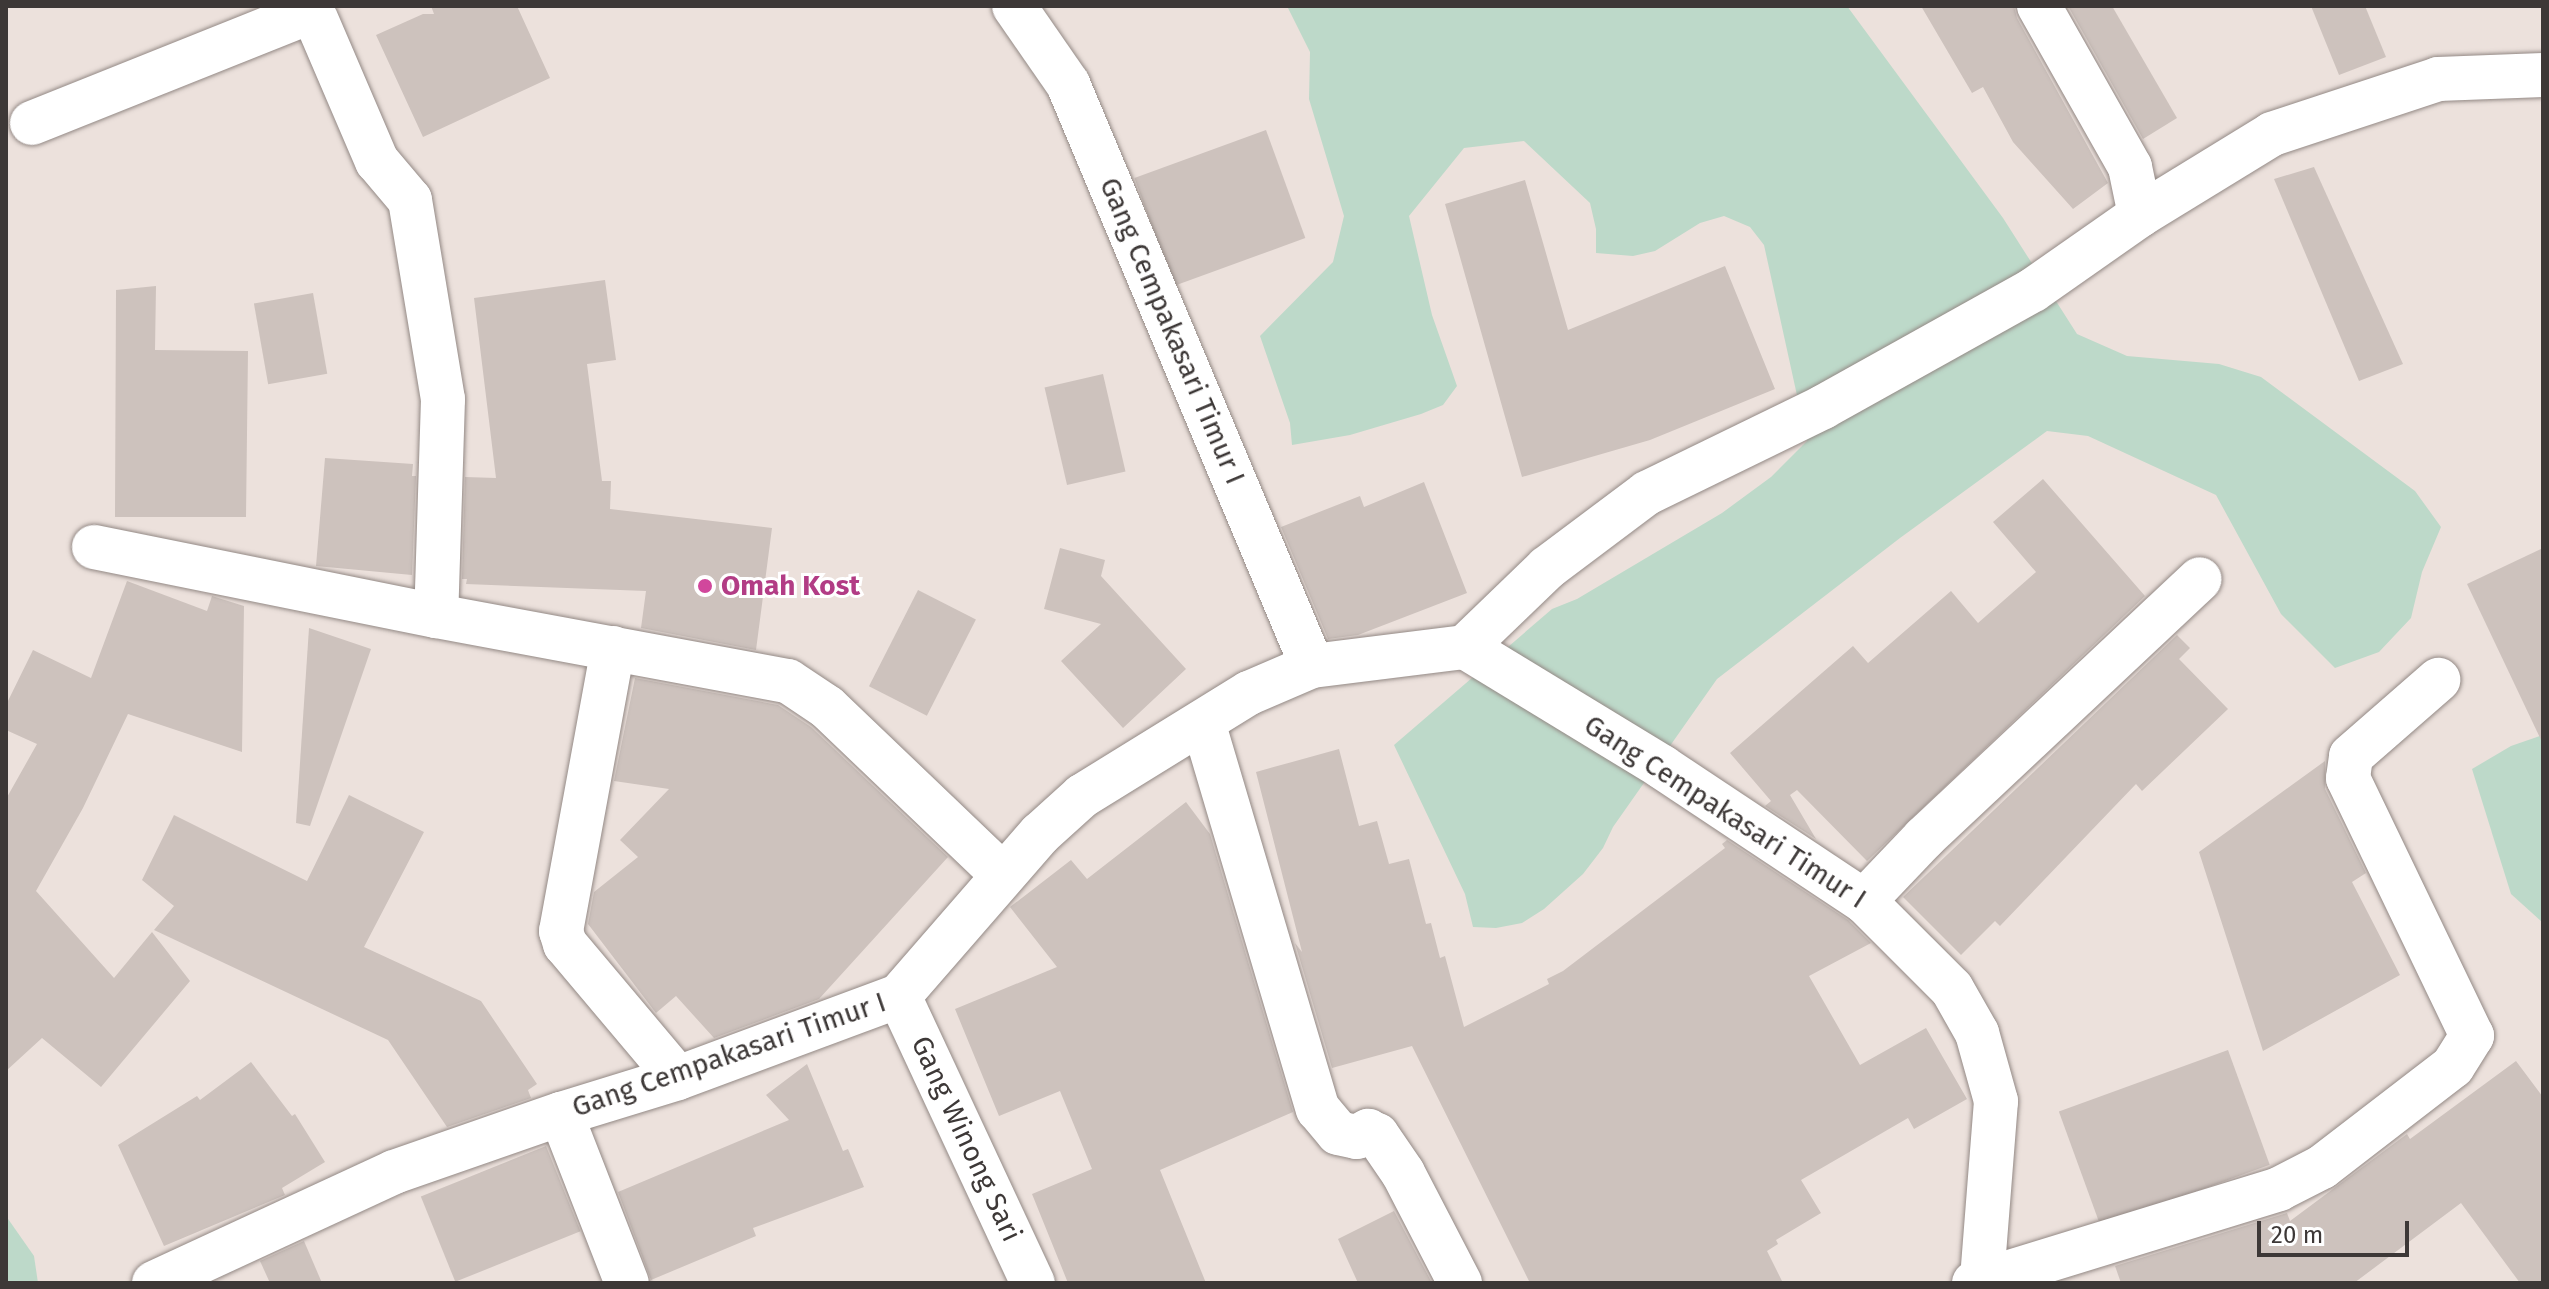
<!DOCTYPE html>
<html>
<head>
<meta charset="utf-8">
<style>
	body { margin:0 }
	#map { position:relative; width:2549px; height:1289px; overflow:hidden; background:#ece1dc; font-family:"Fira Sans",sans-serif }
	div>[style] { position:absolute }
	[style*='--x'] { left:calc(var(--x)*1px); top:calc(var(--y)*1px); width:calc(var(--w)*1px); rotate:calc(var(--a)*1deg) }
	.green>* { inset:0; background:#bdd9c9 }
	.building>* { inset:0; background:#cdc2bd; transform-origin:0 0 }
	.roads { filter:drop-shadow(0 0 2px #938985) drop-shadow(0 0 2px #938985) }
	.street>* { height:44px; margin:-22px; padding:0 22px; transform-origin:22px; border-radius:22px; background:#fff }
	.dots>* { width:22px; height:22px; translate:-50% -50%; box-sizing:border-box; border:4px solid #fff; border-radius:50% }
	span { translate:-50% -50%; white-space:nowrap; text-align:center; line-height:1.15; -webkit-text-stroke:6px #fff; paint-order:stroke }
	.street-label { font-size:28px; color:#3d3837 }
	.hotel-label { font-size:28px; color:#b23c85; font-weight:700 }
	.left { translate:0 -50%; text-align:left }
	.frame { position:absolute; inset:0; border:8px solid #3d3837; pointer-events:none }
	.scale { position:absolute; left:2257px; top:1221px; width:152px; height:36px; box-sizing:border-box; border:4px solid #3d3837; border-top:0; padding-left:10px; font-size:24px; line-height:28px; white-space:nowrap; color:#3d3837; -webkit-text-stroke:6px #fff; paint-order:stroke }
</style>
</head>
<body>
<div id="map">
	<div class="green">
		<div style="clip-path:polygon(1287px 6px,1847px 6px,2003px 218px,2077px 334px,2127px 356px,2219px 364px,2261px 377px,2415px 491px,2441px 527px,2422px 572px,2411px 618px,2379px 652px,2335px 668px,2281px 614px,2216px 495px,2088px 436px,2047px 431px,1900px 538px,1717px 679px,1613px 827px,1603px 848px,1583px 874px,1544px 909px,1522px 923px,1496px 928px,1473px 927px,1465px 894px,1394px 745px,1552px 609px,1577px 599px,1722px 513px,1771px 477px,1807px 441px,1764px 245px,1750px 227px,1724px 216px,1700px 223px,1655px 251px,1633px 256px,1596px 253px,1596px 229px,1590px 203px,1524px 141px,1464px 148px,1409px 216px,1432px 315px,1457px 386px,1443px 405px,1421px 414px,1350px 435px,1292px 445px,1290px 423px,1260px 336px,1333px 262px,1344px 216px,1309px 99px,1310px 52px)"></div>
		<div style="clip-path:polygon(2543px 735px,2543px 923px,2511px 894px,2472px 769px,2511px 746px)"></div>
		<div style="clip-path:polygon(6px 1216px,34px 1256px,38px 1283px,6px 1283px)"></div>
	</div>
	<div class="building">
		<div style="clip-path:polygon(431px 6px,517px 6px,550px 78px,423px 137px,376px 35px,423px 14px,434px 14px)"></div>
		<div style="clip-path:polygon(1921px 6px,2014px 6px,2017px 18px,2108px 183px,2073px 209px,2013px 142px,1983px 87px,1972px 93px)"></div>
		<div style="clip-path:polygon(2068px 6px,2112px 6px,2177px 118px,2143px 139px)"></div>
		<div style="clip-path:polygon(2311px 6px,2365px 6px,2386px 57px,2339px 75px)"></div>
		<div style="left:1266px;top:130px;width:115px;height:140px;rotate:70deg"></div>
		<div style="clip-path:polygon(2314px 167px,2403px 364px,2359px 381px,2274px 179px)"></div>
		<div style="clip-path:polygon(1525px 180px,1568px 330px,1725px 266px,1775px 389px,1650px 440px,1522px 477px,1445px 204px)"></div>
		<div style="clip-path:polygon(605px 280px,616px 360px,587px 364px,602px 481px,611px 481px,610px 509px,772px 528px,756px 650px,641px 628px,646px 591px,466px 584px,467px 579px,462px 579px,465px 477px,496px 478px,474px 298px)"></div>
		<div style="clip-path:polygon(156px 286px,155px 350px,248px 351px,246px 517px,115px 517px,116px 290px)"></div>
		<div style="left:313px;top:293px;width:82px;height:60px;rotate:80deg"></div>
		<div style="left:1103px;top:374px;width:100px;height:60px;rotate:77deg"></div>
		<div style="clip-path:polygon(325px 458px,413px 464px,412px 476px,416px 476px,412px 575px,316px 566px)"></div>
		<div style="clip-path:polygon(2043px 479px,2145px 596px,1867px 861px,1797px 790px,1790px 795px,1816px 839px,1765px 806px,1771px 801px,1730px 753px,1853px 646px,1868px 663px,1951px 591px,1978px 623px,2036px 572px,1993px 522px)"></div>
		<div style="clip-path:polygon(1424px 482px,1467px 593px,1358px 635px,1328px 639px,1281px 527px,1360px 496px,1364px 507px)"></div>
		<div style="clip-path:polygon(1060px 548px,1105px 560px,1101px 576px,1186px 669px,1123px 728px,1061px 661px,1101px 624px,1044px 609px)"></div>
		<div style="clip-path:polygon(2543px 548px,2543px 744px,2467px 584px)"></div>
		<div style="clip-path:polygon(127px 581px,207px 611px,212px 596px,244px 606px,242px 752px,128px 714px,83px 808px,36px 891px,114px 978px,152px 932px,190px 981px,101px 1087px,42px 1038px,6px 1071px,6px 799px,37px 744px,6px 730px,6px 705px,33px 650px,91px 678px)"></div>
		<div style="left:918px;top:590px;width:65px;height:108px;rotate:27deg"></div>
		<div style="clip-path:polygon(309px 628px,371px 649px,310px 826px,296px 823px)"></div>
		<div style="clip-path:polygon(2177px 635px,2190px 648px,2179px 659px,2228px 709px,2142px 791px,2136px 784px,2000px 926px,1995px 921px,1961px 955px,1903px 897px)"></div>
		<div style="clip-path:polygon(635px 678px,778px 705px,811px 727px,948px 857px,819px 999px,714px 1038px,676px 996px,656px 1013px,588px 924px,594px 892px,638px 857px,620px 840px,669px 789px,614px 781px)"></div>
		<div style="clip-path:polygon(1339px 749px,1359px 826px,1377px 821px,1389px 864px,1409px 859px,1426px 924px,1431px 923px,1440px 958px,1445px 956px,1464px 1027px,1549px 984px,1547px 979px,1563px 971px,1725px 848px,1722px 844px,1727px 840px,1848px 920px,1871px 943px,1809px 976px,1860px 1065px,1926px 1028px,1967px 1099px,1914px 1129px,1908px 1118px,1801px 1180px,1821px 1213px,1776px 1240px,1778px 1244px,1767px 1251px,1783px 1283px,1530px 1283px,1412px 1046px,1332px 1068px,1295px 943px,1302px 952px,1256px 772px)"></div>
		<div style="clip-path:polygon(2325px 761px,2325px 789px,2366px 873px,2352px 882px,2400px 975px,2263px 1051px,2199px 852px)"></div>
		<div style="clip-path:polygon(349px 795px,424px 832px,364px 947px,481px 1001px,537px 1084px,528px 1090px,531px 1098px,447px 1127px,388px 1040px,154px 930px,174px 906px,142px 880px,174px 815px,307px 881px)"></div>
		<div style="clip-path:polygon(1186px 802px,1210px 834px,1293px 1112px,1160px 1170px,1206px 1283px,1068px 1283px,1032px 1194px,1092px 1169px,1060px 1091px,999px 1116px,955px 1009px,1057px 967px,1010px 907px,1071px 860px,1087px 879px)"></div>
		<div style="left:2228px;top:1050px;width:122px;height:180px;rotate:70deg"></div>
		<div style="clip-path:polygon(2516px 1061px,2543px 1097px,2543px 1283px,2520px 1283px,2461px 1203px,2354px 1283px,2121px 1283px,2115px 1266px,2287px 1213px,2290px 1221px,2407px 1134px,2410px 1139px)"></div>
		<div style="clip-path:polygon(251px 1062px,292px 1116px,295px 1114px,325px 1162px,282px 1188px,285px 1195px,164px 1246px,118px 1145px,197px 1096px,200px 1100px)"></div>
		<div style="clip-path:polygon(807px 1064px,843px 1151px,848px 1149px,864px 1187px,753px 1228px,756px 1236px,651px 1280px,618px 1192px,789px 1120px,766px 1095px)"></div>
		<div style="left:546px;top:1146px;width:92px;height:135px;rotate:68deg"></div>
		<div style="clip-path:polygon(1394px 1211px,1432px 1283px,1358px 1283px,1338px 1239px)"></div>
		<div style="clip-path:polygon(304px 1241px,322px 1283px,270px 1283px,260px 1261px)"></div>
	</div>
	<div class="roads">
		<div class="street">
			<div style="--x:1014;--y:6;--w:95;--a:55.3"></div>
			<div style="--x:1068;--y:84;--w:631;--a:67.25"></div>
			<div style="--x:2039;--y:6;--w:185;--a:60.5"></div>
			<div style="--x:2130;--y:167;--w:49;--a:78.2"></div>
			<div style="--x:316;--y:19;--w:155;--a:66.8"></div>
			<div style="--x:377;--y:161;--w:51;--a:49.8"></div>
			<div style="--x:410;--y:200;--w:202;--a:80.6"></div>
			<div style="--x:443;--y:399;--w:217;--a:91.8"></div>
			<div style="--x:32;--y:123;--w:283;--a:-21.8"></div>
			<div style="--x:94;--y:547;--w:349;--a:11.4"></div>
			<div style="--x:436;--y:616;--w:358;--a:10.5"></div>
			<div style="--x:788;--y:681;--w:47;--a:33.7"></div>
			<div style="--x:827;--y:707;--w:243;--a:43.7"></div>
			<div style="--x:1465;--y:647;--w:114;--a:-43.9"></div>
			<div style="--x:1547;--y:568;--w:125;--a:-36.9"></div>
			<div style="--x:1647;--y:493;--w:196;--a:-26"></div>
			<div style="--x:1823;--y:407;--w:240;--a:-29.1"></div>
			<div style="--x:2033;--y:290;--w:131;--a:-35"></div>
			<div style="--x:2140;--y:215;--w:155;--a:-31.5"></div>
			<div style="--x:2272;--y:134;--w:175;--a:-18.3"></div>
			<div style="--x:2438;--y:79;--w:105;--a:-2.2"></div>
			<div style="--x:613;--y:648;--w:288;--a:100.4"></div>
			<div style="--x:561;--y:931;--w:14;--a:73"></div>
			<div style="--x:565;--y:944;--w:175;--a:49.9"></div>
			<div style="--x:1203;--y:722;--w:404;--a:73.5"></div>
			<div style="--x:1318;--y:1109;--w:31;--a:50"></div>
			<div style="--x:1338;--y:1133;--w:19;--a:12"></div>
			<div style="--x:1357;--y:1137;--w:13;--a:-29"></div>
			<div style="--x:1368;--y:1131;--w:10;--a:24"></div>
			<div style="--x:1377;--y:1135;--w:46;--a:55.6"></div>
			<div style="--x:1403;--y:1173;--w:124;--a:62.6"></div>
			<div style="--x:1864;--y:901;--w:87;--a:-46.4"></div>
			<div style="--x:1924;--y:838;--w:378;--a:-43.2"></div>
			<div style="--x:899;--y:996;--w:317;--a:65"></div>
			<div style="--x:561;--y:1114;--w:181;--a:68.7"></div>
			<div style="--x:154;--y:1283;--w:264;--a:-24.8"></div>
			<div style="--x:394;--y:1172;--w:177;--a:-19.2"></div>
			<div style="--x:561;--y:1114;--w:122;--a:-17.1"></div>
			<div style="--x:678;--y:1078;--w:236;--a:-20.4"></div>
			<div style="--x:899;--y:996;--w:215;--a:-49"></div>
			<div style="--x:1040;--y:834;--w:57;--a:-42.1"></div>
			<div style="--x:1082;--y:796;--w:196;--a:-31.7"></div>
			<div style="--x:1249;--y:693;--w:69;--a:-23.2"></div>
			<div style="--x:1312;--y:666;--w:154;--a:-7.1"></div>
			<div style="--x:1465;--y:647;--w:231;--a:31.3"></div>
			<div style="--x:1662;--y:767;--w:242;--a:33.6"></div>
			<div style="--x:1864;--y:901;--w:124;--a:45"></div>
			<div style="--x:1952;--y:989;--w:51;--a:60.4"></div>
			<div style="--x:1977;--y:1033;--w:71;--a:74.4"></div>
			<div style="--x:1996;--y:1101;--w:180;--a:94.5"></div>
			<div style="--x:1982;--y:1280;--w:7;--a:27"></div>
			<div style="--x:1974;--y:1283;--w:319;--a:-17.1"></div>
			<div style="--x:2279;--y:1189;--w:48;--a:-27.1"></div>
			<div style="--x:2322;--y:1167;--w:165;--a:-37.6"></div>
			<div style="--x:2453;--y:1066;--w:36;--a:-58"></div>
			<div style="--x:2472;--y:1036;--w:286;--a:-115.7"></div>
			<div style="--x:2348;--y:778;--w:22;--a:-82"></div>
			<div style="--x:2351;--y:756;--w:116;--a:-41.1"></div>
		</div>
	</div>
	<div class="dots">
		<div style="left:705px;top:586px;background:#d1479c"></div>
	</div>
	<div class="street-label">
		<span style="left:1172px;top:331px;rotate:67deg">Gang Cempakasari Timur I</span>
		<span style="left:1725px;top:812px;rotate:33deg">Gang Cempakasari Timur I</span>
		<span style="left:729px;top:1055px;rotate:-19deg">Gang Cempakasari Timur I</span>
		<span style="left:966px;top:1139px;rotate:65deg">Gang Winong Sari</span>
	</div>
	<div class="hotel-label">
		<span class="left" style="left:721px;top:586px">Omah Kost</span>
	</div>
	<div class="frame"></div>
	<div class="scale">20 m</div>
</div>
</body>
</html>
